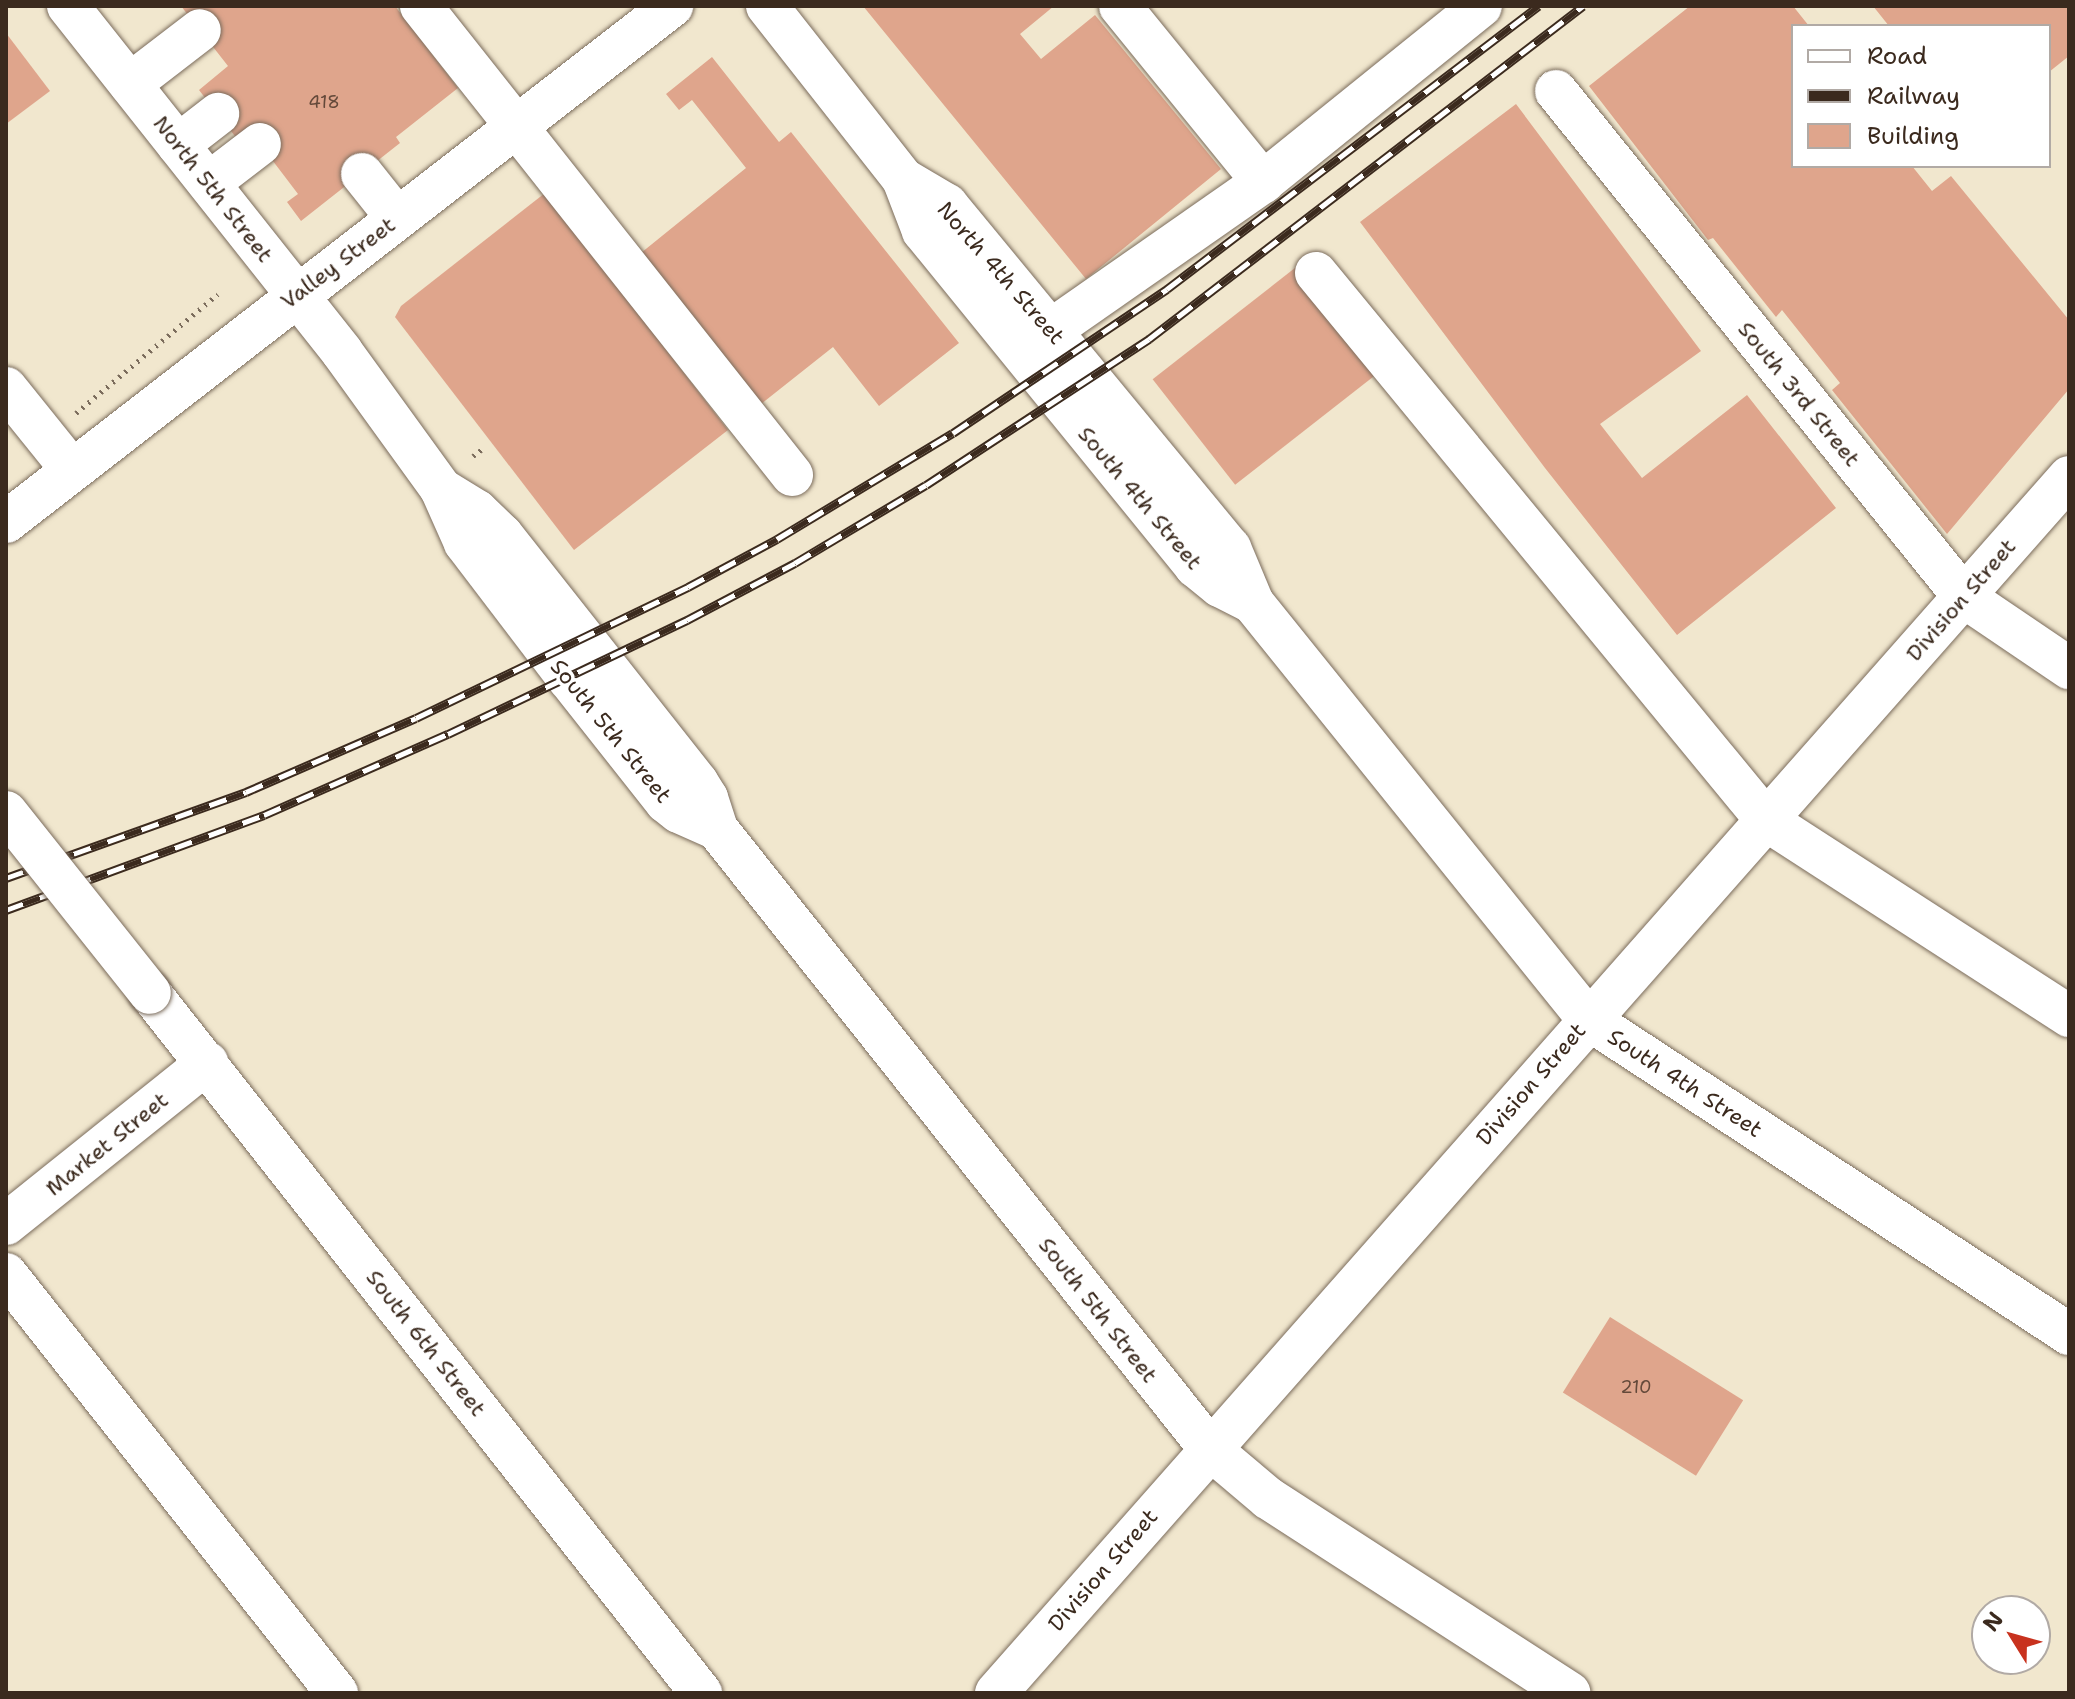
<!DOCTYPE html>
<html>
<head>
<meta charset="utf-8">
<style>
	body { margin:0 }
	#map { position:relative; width:2075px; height:1699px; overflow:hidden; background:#f1e7ce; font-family:"Shantell Sans",sans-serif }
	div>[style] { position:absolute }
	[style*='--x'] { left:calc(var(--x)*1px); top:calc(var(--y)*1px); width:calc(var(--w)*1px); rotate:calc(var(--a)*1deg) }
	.building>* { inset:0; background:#dfa58c; transform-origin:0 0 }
	.path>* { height:5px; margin-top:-2.5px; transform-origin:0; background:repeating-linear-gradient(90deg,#7b6c5c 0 2px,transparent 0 8px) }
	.roads { filter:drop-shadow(0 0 2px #7b6c5c) drop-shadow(0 0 2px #7b6c5c) }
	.minor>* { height:42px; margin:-21px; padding:0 21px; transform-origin:21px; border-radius:21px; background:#fff }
	.rail>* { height:9px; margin-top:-4.5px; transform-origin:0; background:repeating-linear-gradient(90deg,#fff 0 18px,#3b2a1e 0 36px); box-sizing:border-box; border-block:2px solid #3b2a1e }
	.bridges { filter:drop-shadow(0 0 2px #7b6c5c) drop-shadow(0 0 2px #7b6c5c) }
	.minor-bridge>* { height:42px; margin:-21px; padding:0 21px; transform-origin:21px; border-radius:21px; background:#fff }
	span { translate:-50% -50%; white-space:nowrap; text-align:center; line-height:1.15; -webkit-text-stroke:7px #fff; paint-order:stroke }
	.number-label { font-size:18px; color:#64493a }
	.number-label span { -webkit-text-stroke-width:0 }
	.street-label { font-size:22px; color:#3b2a1e }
	.frame { position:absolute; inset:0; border:8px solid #3b2a1e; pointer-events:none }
	.legend { position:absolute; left:1791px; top:24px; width:260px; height:144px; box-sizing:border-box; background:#fff; border:2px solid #b1aaa5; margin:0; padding:10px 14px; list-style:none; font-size:24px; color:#3b2a1e }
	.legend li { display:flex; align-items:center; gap:16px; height:40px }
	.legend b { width:40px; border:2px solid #b1aaa5 }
	.north { position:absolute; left:1971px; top:1595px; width:80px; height:80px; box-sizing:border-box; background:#fff; border:2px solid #b1aaa5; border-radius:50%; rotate:307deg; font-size:22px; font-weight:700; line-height:32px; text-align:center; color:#3b2a1e }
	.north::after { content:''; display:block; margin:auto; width:28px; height:36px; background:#c8321e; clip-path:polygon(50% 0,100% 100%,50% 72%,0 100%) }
</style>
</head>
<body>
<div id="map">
	<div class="building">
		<div style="clip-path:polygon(181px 6px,395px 6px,458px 88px,396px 137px,400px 143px,301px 221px,287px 202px,298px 194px,260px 144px,238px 140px,199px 90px,228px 66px)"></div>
		<div style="clip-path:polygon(863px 6px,1054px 6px,1020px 34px,1041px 59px,1095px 15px,1221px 169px,1086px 279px)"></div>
		<div style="clip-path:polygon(1690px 6px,1793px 6px,1809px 26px,1793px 26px,1793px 166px,1912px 166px,1932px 191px,1951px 176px,2069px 320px,2069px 389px,1947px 534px,1832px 390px,1840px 383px,1782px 310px,1776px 317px,1713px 238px,1708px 240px,1589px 86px)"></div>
		<div style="clip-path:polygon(1873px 6px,2069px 6px,2069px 56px,2049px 72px,2049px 26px,1889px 26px)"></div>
		<div style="clip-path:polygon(6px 33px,50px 91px,6px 124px)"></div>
		<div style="clip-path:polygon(712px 57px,779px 142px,791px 132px,959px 343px,879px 406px,833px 347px,756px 408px,636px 257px,746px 168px,692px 100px,679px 110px,666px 94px)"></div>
		<div style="clip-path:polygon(1516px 104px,1701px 351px,1600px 424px,1642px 478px,1747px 395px,1836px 508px,1677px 635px,1545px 468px,1360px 222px)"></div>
		<div style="clip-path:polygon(545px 193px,728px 430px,574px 550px,395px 317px,401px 306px)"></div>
		<div style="left:1300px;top:264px;width:134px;height:187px;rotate:52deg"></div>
		<div style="left:1610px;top:1317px;width:157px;height:89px;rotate:32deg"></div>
	</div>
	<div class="path">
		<div style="--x:76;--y:413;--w:185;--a:-40"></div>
		<div style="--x:473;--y:456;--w:15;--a:-37"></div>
	</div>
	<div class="roads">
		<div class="minor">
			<div style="--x:68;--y:6;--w:441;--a:51.6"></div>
			<div style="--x:342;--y:352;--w:169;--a:54.1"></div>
			<div style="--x:441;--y:489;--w:59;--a:66"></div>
			<div style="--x:465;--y:543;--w:170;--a:52.7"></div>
			<div style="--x:568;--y:678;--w:158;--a:51.7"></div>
			<div style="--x:666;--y:802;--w:16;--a:38"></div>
			<div style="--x:679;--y:812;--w:42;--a:24.1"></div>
			<div style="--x:421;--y:6;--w:598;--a:51.65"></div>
			<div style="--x:767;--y:6;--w:220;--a:51.8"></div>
			<div style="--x:903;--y:179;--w:56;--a:69"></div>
			<div style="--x:923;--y:231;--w:432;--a:50.9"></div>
			<div style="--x:1195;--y:566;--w:32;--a:39"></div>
			<div style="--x:1220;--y:586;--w:37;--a:27"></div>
			<div style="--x:1120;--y:6;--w:227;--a:50.9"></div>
			<div style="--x:130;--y:84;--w:88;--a:-37.6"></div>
			<div style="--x:1556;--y:91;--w:650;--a:51.12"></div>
			<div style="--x:1964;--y:597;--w:127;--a:34.1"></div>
			<div style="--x:178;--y:145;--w:51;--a:-37.8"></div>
			<div style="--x:362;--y:174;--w:56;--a:51.5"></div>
			<div style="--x:903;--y:179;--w:51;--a:30.6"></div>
			<div style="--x:947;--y:205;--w:445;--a:50.5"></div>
			<div style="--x:1230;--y:548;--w:60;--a:67.3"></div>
			<div style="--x:1253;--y:603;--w:534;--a:51.16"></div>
			<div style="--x:1588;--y:1019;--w:575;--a:33.22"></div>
			<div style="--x:209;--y:183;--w:64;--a:-37.4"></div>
			<div style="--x:1316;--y:273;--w:708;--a:50.56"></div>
			<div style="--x:1766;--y:820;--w:361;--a:32.9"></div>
			<div style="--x:1051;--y:330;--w:259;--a:-34.9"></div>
			<div style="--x:1263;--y:182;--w:280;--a:-38.9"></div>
			<div style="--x:6;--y:388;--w:105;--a:51.2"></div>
			<div style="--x:441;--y:489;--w:42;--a:31.4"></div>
			<div style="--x:477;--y:511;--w:35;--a:44"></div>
			<div style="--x:502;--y:535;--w:315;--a:51.7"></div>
			<div style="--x:697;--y:782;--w:19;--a:58"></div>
			<div style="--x:707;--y:798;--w:33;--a:72"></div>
			<div style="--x:717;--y:829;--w:792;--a:51.51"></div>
			<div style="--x:1210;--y:1449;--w:76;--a:40.2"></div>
			<div style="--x:1268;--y:1498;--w:359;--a:32.9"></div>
			<div style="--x:6;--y:522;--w:843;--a:-37.77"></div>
			<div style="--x:150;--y:993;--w:891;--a:51.79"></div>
			<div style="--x:6;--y:1224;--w:258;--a:-38.7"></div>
			<div style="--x:6;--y:1274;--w:534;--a:51.69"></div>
			<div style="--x:996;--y:1693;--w:1622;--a:-48.57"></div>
		</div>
	</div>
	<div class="rail">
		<div style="--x:6;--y:878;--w:255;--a:-19.7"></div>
		<div style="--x:246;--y:792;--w:185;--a:-23.5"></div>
		<div style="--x:416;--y:718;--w:302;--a:-25.7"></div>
		<div style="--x:688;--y:587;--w:101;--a:-28.3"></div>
		<div style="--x:777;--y:539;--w:205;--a:-31.1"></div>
		<div style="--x:953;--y:433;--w:258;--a:-33.9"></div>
		<div style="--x:1167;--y:289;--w:467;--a:-37.3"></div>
		<div style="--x:6;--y:910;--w:275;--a:-20.2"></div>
		<div style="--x:264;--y:815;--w:201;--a:-23.8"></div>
		<div style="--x:448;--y:734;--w:265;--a:-25.5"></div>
		<div style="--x:687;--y:620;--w:122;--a:-27.8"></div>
		<div style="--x:795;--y:563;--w:152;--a:-30.8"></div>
		<div style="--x:926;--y:485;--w:267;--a:-33.2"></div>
		<div style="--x:1149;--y:339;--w:547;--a:-37.5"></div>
	</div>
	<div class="bridges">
		<div class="minor-bridge">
			<div style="--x:6;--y:812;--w:231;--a:51.5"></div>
		</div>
	</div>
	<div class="number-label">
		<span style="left:324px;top:102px">418</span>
		<span style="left:1636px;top:1387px">210</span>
	</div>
	<div class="street-label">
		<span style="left:213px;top:189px;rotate:52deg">North 5th Street</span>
		<span style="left:338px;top:263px;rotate:-37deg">Valley Street</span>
		<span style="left:1001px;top:273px;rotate:49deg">North 4th Street</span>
		<span style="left:1799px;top:394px;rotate:51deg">South 3rd Street</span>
		<span style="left:1140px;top:498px;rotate:50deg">South 4th Street</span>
		<span style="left:1961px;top:600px;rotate:-49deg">Division Street</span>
		<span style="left:611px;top:731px;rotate:51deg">South 5th Street</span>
		<span style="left:1685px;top:1083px;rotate:33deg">South 4th Street</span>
		<span style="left:1531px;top:1084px;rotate:-49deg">Division Street</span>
		<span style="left:107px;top:1144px;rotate:-39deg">Market Street</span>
		<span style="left:1098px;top:1310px;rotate:52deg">South 5th Street</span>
		<span style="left:426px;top:1343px;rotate:52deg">South 6th Street</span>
		<span style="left:1103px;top:1570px;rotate:-49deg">Division Street</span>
	</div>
	<div class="frame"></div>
	<ul class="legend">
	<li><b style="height:10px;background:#fff"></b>Road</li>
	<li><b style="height:10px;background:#3b2a1e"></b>Railway</li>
	<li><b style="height:22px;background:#dfa58c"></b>Building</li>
	</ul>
	<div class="north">N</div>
</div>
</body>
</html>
